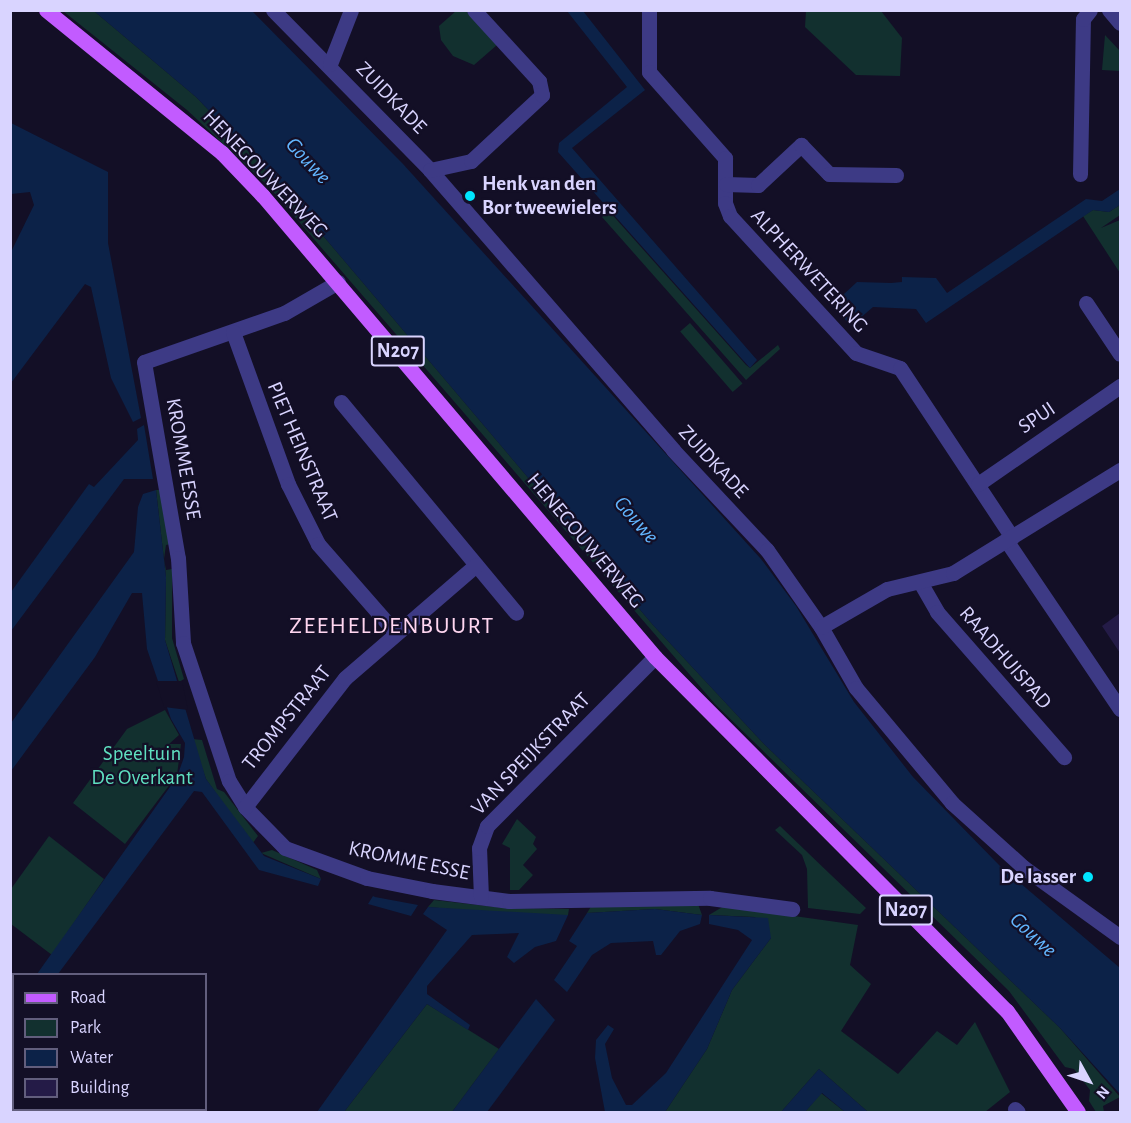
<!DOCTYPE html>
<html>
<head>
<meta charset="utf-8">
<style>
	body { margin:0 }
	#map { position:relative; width:1131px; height:1123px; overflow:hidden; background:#130f26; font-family:"Alegreya Sans",sans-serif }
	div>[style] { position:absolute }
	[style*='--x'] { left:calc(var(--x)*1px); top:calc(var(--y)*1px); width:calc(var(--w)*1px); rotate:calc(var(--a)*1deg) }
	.green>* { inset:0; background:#12302f; transform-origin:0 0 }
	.water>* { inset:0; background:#0c2248 }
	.pier>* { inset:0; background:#130f26 }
	.building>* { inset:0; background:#241b47 }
	.minor>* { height:15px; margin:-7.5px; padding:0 7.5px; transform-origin:7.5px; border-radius:7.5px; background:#3d3a85 }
	.major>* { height:15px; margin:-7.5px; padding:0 7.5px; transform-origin:7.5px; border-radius:7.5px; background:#c25bff }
	.dots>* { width:16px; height:16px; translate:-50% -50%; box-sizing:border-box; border:3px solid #130f26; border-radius:50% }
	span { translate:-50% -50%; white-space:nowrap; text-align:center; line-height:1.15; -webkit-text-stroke:4.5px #130f26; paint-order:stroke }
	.shield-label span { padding:2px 4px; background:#130f26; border:2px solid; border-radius:4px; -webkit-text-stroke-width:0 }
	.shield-label { font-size:20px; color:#d9d4ff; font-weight:700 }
	.street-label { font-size:21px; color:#d9d4ff }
	.poi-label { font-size:21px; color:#d9d4ff; font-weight:700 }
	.left { translate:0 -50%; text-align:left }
	.right { translate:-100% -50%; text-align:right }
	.park-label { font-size:21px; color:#5fe0c0 }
	.water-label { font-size:22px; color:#62b6ff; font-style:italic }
	.quarter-label { font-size:24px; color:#ffd6f0; letter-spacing:1.5px }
	.frame { position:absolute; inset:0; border:12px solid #d9d4ff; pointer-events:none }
	.legend { position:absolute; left:12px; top:973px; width:195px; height:138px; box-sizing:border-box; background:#130f26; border:2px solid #625e7d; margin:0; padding:8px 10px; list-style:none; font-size:18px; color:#d9d4ff }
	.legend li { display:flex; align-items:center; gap:12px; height:30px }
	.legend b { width:30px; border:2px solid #625e7d }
	.north { position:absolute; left:1059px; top:1051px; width:60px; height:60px; -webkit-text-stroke:4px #130f26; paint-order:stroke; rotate:130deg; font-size:16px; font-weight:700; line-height:24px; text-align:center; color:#d9d4ff }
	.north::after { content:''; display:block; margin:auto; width:21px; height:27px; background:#d9d4ff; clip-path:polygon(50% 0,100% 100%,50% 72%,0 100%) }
</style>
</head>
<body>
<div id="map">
	<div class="green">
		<div style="clip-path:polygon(63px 11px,94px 11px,196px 97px,275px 179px,653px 625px,765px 745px,1060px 1028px,1120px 1097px,1103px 1106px,1104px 1112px,1096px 1112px,1089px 1101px,1090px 1090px,1074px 1069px,1065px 1067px,1009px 991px,715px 704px,269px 187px,187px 110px)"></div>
		<div style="clip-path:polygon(456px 11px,466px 11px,497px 45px,474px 65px,453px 56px,441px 40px,439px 26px)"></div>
		<div style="clip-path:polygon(806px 11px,881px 11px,902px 38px,900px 76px,856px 75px,805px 27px)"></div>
		<div style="clip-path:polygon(1105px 35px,1120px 51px,1120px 71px,1102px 70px)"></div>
		<div style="clip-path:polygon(1120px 205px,1120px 215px,1101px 228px,1120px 220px,1120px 273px,1083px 216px,1093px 210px,1109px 212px)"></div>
		<div style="clip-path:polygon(608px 210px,746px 365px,750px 368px,778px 345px,780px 349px,746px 380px,602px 217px)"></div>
		<div style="left:690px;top:323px;width:80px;height:13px;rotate:49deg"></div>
		<div style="clip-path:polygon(156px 490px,162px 490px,171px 544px,166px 545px,164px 559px,166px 570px,172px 569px,172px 638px,184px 679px,179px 682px,165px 640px,166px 577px)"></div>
		<div style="clip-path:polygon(165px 710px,179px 735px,169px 744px,181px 744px,177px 775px,125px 844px,73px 803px,127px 729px)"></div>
		<div style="clip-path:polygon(192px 739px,202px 740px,217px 789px,224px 792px,258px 836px,252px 844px,206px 779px)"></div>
		<div style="clip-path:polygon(517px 819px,536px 837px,533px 844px,537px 849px,523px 865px,533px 875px,519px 890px,510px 890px,510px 848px,502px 844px)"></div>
		<div style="clip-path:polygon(780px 826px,830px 874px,866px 908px,860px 914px,808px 908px,807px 869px,802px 855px,775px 830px)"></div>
		<div style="clip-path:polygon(49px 836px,104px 879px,52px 955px,11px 924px,11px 889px)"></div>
		<div style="clip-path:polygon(272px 850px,317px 870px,321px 879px,261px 853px)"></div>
		<div style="clip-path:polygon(434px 900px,504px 908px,569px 909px,568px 915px,547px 917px,428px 907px)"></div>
		<div style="clip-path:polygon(698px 904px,702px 915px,655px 909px,587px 913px,592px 905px)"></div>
		<div style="clip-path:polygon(724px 906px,858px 925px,850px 965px,871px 984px,841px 1031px,898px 1074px,937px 1031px,957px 1045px,975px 1022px,1010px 1092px,985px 1112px,868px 1112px,819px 1069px,781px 1112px,665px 1112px,707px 1049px,732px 990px,771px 938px,755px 917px,709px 915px)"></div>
		<div style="clip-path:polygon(427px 1004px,499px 1049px,452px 1112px,344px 1112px)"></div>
		<div style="clip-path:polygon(821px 1093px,845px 1112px,805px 1112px)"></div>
	</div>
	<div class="water">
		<div style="clip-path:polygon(94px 11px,252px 11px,403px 164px,761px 559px,796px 606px,854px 702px,913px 777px,1000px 866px,1120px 968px,1120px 1094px,1060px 1028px,765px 745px,653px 625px,275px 179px,196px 97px)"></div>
		<div style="clip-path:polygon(567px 11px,583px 11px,645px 90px,572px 148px,757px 360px,750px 368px,558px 152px,559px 143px,627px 87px)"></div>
		<div style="clip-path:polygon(11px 123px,108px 172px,108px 243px,141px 418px,133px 422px,111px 378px,91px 287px,85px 284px,11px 383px,10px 254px,34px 205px,30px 192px,11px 194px)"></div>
		<div style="clip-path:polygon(1120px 189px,1120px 205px,1109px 212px,1093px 210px,926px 323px,916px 309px,873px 307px,851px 326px,832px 305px,857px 282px,891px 283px,902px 282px,902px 277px,936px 278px,947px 293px,1086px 199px,1102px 201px)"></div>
		<div style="clip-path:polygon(144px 425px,153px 479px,124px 479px,11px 631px,11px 592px,89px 484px,94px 487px,138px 440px,137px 429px)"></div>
		<div style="clip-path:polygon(156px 490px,166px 577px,165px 640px,206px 779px,264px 856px,321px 879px,318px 886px,259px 870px,202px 792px,194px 791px,58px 974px,37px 974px,177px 777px,184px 757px,185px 743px,171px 719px,147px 649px,142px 593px,132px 593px,95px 657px,11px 771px,11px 723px,134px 552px,138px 507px,143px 494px)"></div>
		<div style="clip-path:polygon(373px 896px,375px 897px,418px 905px,411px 916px,368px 904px)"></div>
		<div style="clip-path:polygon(428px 907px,568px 915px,556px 941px,535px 947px,514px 963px,507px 957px,519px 933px,472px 935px,427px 986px,427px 994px,470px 1025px,468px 1030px,427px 1004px,344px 1112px,317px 1112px,447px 930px,423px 914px)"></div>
		<div style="clip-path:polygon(655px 909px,702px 915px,700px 924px,680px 931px,661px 955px,656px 955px,653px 941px,611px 943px,592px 955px,567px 992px,554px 980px,577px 946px,569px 941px,587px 913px)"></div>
		<div style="clip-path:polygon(709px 915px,768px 918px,771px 938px,732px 990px,707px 1049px,665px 1112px,605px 1112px,595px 1058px,596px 1040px,608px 1025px,614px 1029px,605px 1044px,612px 1078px,626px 1105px,632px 1105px,666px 1073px,752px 940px,738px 930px,709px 924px)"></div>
		<div style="clip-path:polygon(536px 999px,555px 1020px,487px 1112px,452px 1112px)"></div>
		<div style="clip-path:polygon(819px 1069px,868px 1112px,845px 1112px,822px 1093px,805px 1112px,781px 1112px)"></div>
	</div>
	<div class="pier">
		<div style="clip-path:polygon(156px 681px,182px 681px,188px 710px,164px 707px)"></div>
	</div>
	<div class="building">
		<div style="clip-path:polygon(1120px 613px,1120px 653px,1102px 626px)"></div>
	</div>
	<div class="minor">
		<div style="--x:273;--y:10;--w:224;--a:45.5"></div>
		<div style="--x:430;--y:170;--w:371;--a:49"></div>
		<div style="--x:673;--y:450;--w:137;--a:46.8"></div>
		<div style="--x:767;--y:550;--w:94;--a:55"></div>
		<div style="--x:821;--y:627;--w:70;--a:60.2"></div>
		<div style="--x:856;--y:688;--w:150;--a:50.1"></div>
		<div style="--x:952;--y:803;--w:96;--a:42"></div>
		<div style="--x:1023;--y:867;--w:120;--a:35.8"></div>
		<div style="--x:649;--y:10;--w:62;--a:90"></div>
		<div style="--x:649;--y:72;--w:115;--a:48.5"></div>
		<div style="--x:725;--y:158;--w:45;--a:90"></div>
		<div style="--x:725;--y:203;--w:14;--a:69"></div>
		<div style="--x:730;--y:216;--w:186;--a:47.4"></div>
		<div style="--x:856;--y:353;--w:46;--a:18.8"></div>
		<div style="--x:900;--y:368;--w:203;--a:56.5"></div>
		<div style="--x:1109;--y:10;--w:17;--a:50"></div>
		<div style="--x:330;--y:64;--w:58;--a:-68.7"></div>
		<div style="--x:430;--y:170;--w:42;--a:-12.4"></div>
		<div style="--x:471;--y:161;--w:97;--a:-42.9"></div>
		<div style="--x:542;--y:95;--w:14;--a:-102"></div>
		<div style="--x:539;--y:81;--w:96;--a:-132.5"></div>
		<div style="--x:1080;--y:174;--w:155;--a:-88.9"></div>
		<div style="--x:1083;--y:19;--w:11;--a:-52"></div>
		<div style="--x:726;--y:184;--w:32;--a:2"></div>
		<div style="--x:758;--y:185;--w:59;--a:-42.9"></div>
		<div style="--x:801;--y:145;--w:40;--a:46"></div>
		<div style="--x:829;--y:174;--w:67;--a:0.9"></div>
		<div style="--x:338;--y:282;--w:62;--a:150.1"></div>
		<div style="--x:284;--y:313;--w:148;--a:160.7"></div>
		<div style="--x:144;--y:362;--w:199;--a:80.2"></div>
		<div style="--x:178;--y:558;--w:85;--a:86.6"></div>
		<div style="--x:183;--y:643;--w:145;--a:71.6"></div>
		<div style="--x:229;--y:781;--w:31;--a:58"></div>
		<div style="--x:245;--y:807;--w:57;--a:45.7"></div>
		<div style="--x:285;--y:848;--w:87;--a:20.1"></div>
		<div style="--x:367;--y:878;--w:66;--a:11.3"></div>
		<div style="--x:432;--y:891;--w:78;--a:7.4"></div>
		<div style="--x:509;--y:901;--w:201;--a:-0.9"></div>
		<div style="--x:710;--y:898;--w:83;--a:7.6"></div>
		<div style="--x:1086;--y:303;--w:61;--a:56.3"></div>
		<div style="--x:233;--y:332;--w:162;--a:70.1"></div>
		<div style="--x:288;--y:484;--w:67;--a:63.4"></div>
		<div style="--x:318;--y:544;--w:117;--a:48.8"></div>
		<div style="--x:341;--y:402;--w:274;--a:50.3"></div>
		<div style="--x:978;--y:484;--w:173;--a:-34.6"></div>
		<div style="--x:1006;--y:540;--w:204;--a:56"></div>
		<div style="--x:920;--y:582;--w:34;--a:60"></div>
		<div style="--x:937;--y:612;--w:193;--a:48.8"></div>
		<div style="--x:821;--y:627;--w:76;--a:-29.9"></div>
		<div style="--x:887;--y:589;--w:68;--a:-13.6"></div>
		<div style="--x:953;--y:573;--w:196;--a:-31.7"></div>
		<div style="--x:245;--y:807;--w:163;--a:-52.2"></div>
		<div style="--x:345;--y:678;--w:173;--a:-40.8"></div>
		<div style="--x:481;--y:897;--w:49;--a:-92.3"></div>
		<div style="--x:479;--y:848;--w:23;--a:-70"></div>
		<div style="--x:487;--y:826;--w:238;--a:-45.2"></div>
		<div style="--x:1015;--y:1109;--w:4;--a:45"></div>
	</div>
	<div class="major">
		<div style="--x:46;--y:10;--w:227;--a:39.1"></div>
		<div style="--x:222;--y:153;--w:59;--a:46.4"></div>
		<div style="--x:263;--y:196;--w:605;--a:49.62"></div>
		<div style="--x:655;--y:657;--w:499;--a:45.2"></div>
		<div style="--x:1007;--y:1011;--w:123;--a:54.9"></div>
	</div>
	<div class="dots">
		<div style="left:470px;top:196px;background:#00e5ff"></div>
		<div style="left:1088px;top:877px;background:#00e5ff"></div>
	</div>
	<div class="shield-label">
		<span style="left:398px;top:351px">N207</span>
		<span style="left:906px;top:910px">N207</span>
	</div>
	<div class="street-label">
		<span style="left:391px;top:98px;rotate:46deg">ZUIDKADE</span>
		<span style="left:265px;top:174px;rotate:46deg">HENEGOUWERWEG</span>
		<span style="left:809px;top:271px;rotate:47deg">ALPHERWETERING</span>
		<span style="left:1037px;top:418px;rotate:-34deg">SPUI</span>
		<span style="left:302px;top:452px;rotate:67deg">PIET HEINSTRAAT</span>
		<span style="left:183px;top:459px;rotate:80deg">KROMME ESSE</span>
		<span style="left:713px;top:462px;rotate:47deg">ZUIDKADE</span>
		<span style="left:585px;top:541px;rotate:50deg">HENEGOUWERWEG</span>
		<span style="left:1005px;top:658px;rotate:49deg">RAADHUISPAD</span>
		<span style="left:287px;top:718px;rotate:-51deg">TROMPSTRAAT</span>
		<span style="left:531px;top:754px;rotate:-46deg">VAN SPEIJKSTRAAT</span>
		<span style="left:409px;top:861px;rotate:12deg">KROMME ESSE</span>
	</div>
	<div class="poi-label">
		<span class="left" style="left:482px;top:196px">Henk van den<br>Bor tweewielers</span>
		<span class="right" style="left:1076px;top:877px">De lasser</span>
	</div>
	<div class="park-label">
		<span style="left:142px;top:766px">Speeltuin<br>De Overkant</span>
	</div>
	<div class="water-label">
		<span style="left:308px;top:161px;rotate:47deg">Gouwe</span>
		<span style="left:636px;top:520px;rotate:49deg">Gouwe</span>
		<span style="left:1033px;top:935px;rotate:43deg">Gouwe</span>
	</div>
	<div class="quarter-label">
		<span style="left:392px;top:627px">ZEEHELDENBUURT</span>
	</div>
	<div class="frame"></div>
	<ul class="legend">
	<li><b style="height:8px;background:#c25bff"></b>Road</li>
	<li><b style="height:16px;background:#12302f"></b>Park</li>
	<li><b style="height:16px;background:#0c2248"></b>Water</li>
	<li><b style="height:16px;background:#241b47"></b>Building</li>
	</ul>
	<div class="north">N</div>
</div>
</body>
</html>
